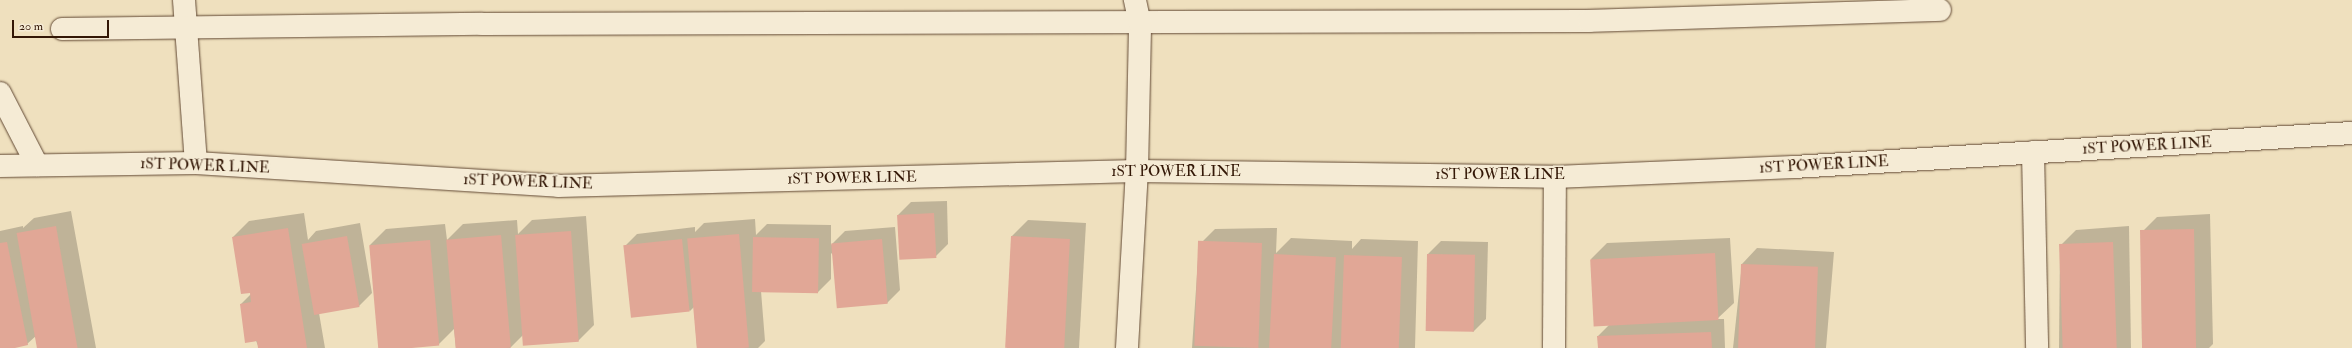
<!DOCTYPE html>
<html>
<head>
<meta charset="utf-8">
<style>
	body { margin:0 }
	#map { position:relative; width:2352px; height:348px; overflow:hidden; background:#efe0be; font-family:"IM FELL Double Pica",serif }
	div>[style] { position:absolute }
	[style*='--x'] { left:calc(var(--x)*1px); top:calc(var(--y)*1px); width:calc(var(--w)*1px); rotate:calc(var(--a)*1deg) }
	.shadow>* { inset:0; background:#0003 }
	.building>* { inset:0; background:#e1a796; transform-origin:0 0 }
	.roads { filter:drop-shadow(0 0 1px #624934) drop-shadow(0 0 1px #624934) }
	.minor>* { height:22px; margin:-11px; padding:0 11px; transform-origin:11px; border-radius:11px; background:#f5ebd5 }
	span { translate:-50% -50%; white-space:nowrap; text-align:center; line-height:1.15; -webkit-text-stroke:3px #f5ebd5; paint-order:stroke }
	.street-label { font-size:15px; color:#331706 }
	.scale { position:absolute; left:12px; top:20px; width:97px; height:18px; box-sizing:border-box; border:2px solid #331706; border-top:0; padding-left:5px; font-size:12px; line-height:14px; white-space:nowrap; color:#331706; -webkit-text-stroke:3px #f5ebd5; paint-order:stroke }
</style>
</head>
<body>
<div id="map">
	<div class="shadow">
		<div style="clip-path:polygon(947px 201px,948px 244px,935px 257px,898px 215px,911px 202px)"></div>
		<div style="clip-path:polygon(71px 211px,96px 348px,39px 348px,37px 335px,27px 344px,0 348px,0 231px,23px 226px,23px 228px,34px 218px)"></div>
		<div style="clip-path:polygon(304px 213px,308px 240px,316px 231px,360px 223px,372px 293px,359px 306px,319px 313px,325px 348px,259px 348px,241px 304px,251px 294px,233px 237px,249px 221px)"></div>
		<div style="clip-path:polygon(2210px 214px,2213px 344px,2209px 348px,2142px 348px,2141px 233px,2157px 217px)"></div>
		<div style="clip-path:polygon(586px 216px,594px 325px,578px 341px,524px 334px,510px 348px,456px 348px,454px 329px,438px 345px,380px 348px,370px 245px,386px 229px,445px 224px,447px 240px,463px 224px,517px 220px,518px 234px,532px 220px)"></div>
		<div style="clip-path:polygon(755px 219px,756px 235px,767px 224px,831px 225px,831px 245px,845px 231px,895px 227px,900px 290px,887px 303px,831px 253px,831px 279px,818px 292px,761px 291px,765px 341px,758px 348px,697px 348px,694px 307px,690px 311px,624px 247px,637px 234px,695px 227px,695px 232px,704px 223px)"></div>
		<div style="clip-path:polygon(1028px 220px,1086px 223px,1079px 348px,1007px 348px,1012px 236px)"></div>
		<div style="clip-path:polygon(2129px 226px,2131px 348px,2059px 348px,2060px 246px,2076px 230px)"></div>
		<div style="clip-path:polygon(1277px 228px,1276px 253px,1291px 238px,1352px 241px,1352px 249px,1361px 239px,1418px 241px,1415px 348px,1192px 348px,1199px 245px,1215px 229px)"></div>
		<div style="clip-path:polygon(1730px 238px,1734px 303px,1717px 319px,1724px 319px,1725px 348px,1599px 348px,1598px 336px,1610px 324px,1591px 259px,1607px 243px)"></div>
		<div style="clip-path:polygon(1441px 241px,1488px 242px,1486px 319px,1473px 332px,1428px 254px)"></div>
		<div style="clip-path:polygon(1757px 248px,1834px 252px,1826px 348px,1733px 348px,1742px 264px)"></div>
	</div>
	<div class="building">
		<div style="left:934px;top:213px;width:45px;height:37px;rotate:87deg"></div>
		<div style="left:56px;top:226px;width:124px;height:40px;rotate:80deg"></div>
		<div style="clip-path:polygon(288px 228px,307px 348px,258px 348px,257px 341px,245px 343px,240px 304px,251px 302px,250px 293px,241px 294px,232px 237px)"></div>
		<div style="left:2194px;top:229px;width:119px;height:54px;rotate:89deg"></div>
		<div style="left:571px;top:231px;width:111px;height:56px;rotate:86deg"></div>
		<div style="left:739px;top:234px;width:114px;height:52px;rotate:85deg"></div>
		<div style="left:501px;top:235px;width:113px;height:55px;rotate:85deg"></div>
		<div style="left:347px;top:236px;width:72px;height:46px;rotate:80deg"></div>
		<div style="left:1011px;top:236px;width:59px;height:112px;rotate:3deg"></div>
		<div style="left:753px;top:237px;width:66px;height:55px;rotate:1deg"></div>
		<div style="left:682px;top:239px;width:73px;height:59px;rotate:84deg"></div>
		<div style="left:882px;top:239px;width:65px;height:51px;rotate:85deg"></div>
		<div style="left:430px;top:240px;width:106px;height:61px;rotate:85deg"></div>
		<div style="clip-path:polygon(7px 242px,28px 345px,15px 348px,0 348px,0 243px)"></div>
		<div style="left:2113px;top:242px;width:106px;height:54px;rotate:88deg"></div>
		<div style="left:1262px;top:243px;width:105px;height:64px;rotate:92deg"></div>
		<div style="left:1715px;top:253px;width:67px;height:125px;rotate:87deg"></div>
		<div style="left:1274px;top:254px;width:62px;height:94px;rotate:3deg"></div>
		<div style="left:1427px;top:254px;width:48px;height:77px;rotate:1deg"></div>
		<div style="left:1344px;top:255px;width:58px;height:93px;rotate:2deg"></div>
		<div style="left:1741px;top:264px;width:77px;height:84px;rotate:2deg"></div>
		<div style="clip-path:polygon(1711px 332px,1712px 348px,1598px 348px,1597px 336px)"></div>
	</div>
	<div class="roads">
		<div class="minor">
			<div style="--x:184;--y:0;--w:163;--a:85.8"></div>
			<div style="--x:62;--y:29;--w:420;--a:-0.7"></div>
			<div style="--x:482;--y:24;--w:1107;--a:-0.16"></div>
			<div style="--x:1589;--y:21;--w:351;--a:-1.8"></div>
			<div style="--x:0;--y:93;--w:81;--a:62.8"></div>
			<div style="--x:2033;--y:152;--w:196;--a:88.8"></div>
			<div style="--x:0;--y:166;--w:196;--a:-0.9"></div>
			<div style="--x:196;--y:163;--w:363;--a:3.6"></div>
			<div style="--x:558;--y:186;--w:579;--a:-1.48"></div>
			<div style="--x:1137;--y:171;--w:418;--a:0.8"></div>
			<div style="--x:1555;--y:177;--w:239;--a:-2.4"></div>
			<div style="--x:1794;--y:167;--w:559;--a:-3.49"></div>
			<div style="--x:1127;--y:348;--w:177;--a:-86.8"></div>
			<div style="--x:1137;--y:171;--w:147;--a:-88.8"></div>
			<div style="--x:1140;--y:24;--w:25;--a:-102"></div>
			<div style="--x:1554;--y:348;--w:171;--a:-89.7"></div>
		</div>
	</div>
	<div class="street-label">
		<span style="left:2147px;top:146px;rotate:-3deg">1ST POWER LINE</span>
		<span style="left:1824px;top:165px;rotate:-3deg">1ST POWER LINE</span>
		<span style="left:205px;top:166px;rotate:2deg">1ST POWER LINE</span>
		<span style="left:1176px;top:172px">1ST POWER LINE</span>
		<span style="left:1500px;top:175px">1ST POWER LINE</span>
		<span style="left:852px;top:178px;rotate:-1deg">1ST POWER LINE</span>
		<span style="left:528px;top:182px;rotate:2deg">1ST POWER LINE</span>
	</div>
	<div class="scale">20 m</div>
</div>
</body>
</html>
